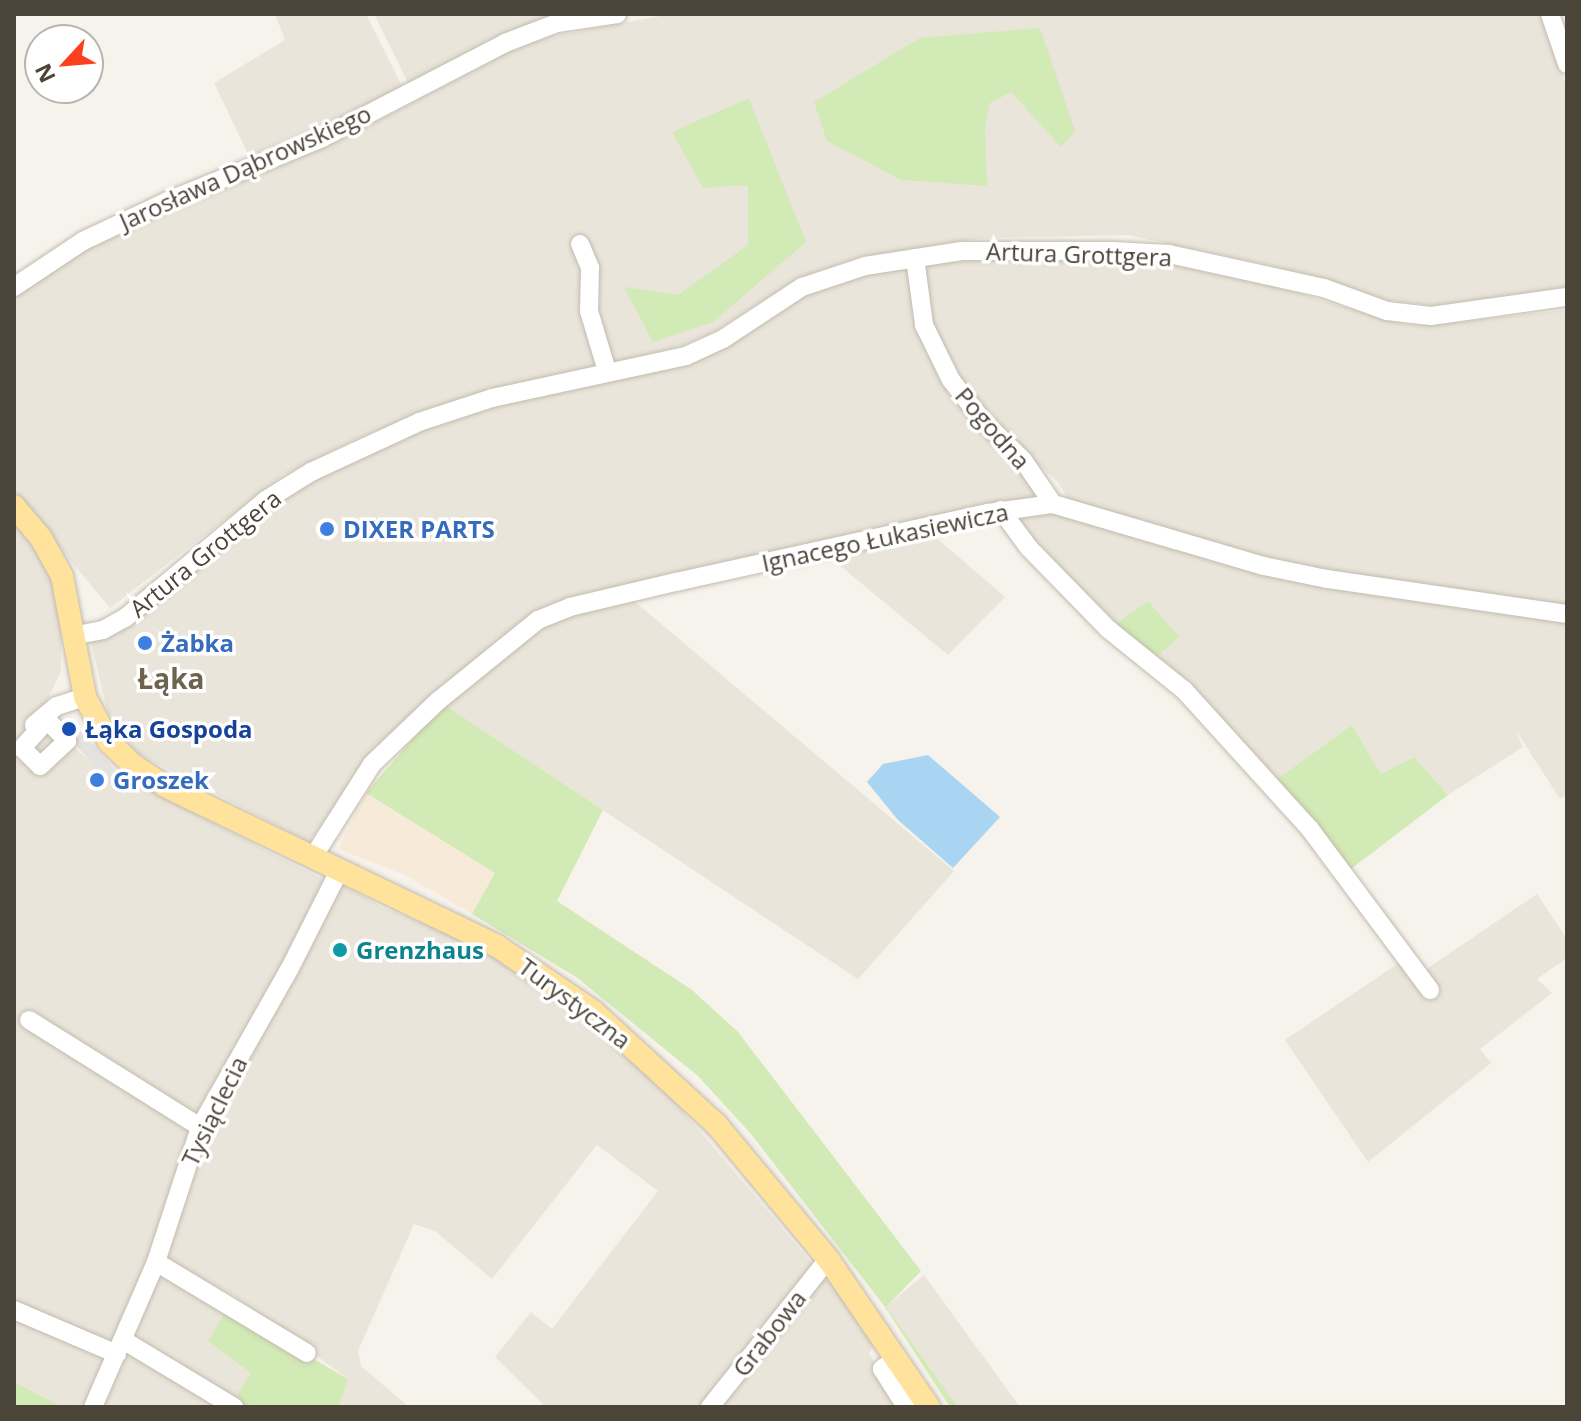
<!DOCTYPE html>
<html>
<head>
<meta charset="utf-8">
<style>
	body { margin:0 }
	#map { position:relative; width:1581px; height:1421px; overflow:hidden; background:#f6f3ec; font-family:"Open Sans",sans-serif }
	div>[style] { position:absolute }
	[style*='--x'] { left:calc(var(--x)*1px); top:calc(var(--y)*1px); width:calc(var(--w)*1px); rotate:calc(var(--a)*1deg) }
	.residential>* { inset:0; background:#eae5da }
	.commercial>* { inset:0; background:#f7ead8 }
	.green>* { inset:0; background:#d2eab5 }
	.parking>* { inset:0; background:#e5e3e0 }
	.water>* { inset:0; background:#a9d4f2 }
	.roads { filter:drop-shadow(0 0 2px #c2bbae) drop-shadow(0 0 2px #c2bbae) }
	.minor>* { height:18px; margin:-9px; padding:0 9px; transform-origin:9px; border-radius:9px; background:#fff }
	.major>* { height:22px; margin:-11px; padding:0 11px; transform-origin:11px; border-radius:11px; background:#ffe39c }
	.dots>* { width:22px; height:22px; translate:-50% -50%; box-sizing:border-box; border:4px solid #fff; border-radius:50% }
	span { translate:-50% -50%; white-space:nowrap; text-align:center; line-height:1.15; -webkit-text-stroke:7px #fff; paint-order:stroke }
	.street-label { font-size:24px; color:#4b4439 }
	.shop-label { font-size:24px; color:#366cbe; font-weight:700 }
	.left { translate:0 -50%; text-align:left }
	.transit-label { font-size:24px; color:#164399; font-weight:700 }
	.culture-label { font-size:24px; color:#0d838f; font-weight:700 }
	.quarter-label { font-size:28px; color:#6e6250; font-weight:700 }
	.frame { position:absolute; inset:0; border:16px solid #4b4439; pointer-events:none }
	.north { position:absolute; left:24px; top:24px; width:80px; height:80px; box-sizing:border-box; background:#fff; border:2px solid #b7b4b0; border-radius:50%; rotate:244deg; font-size:22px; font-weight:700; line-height:32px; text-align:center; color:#4b4439 }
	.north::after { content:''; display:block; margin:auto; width:28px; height:36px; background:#fc3f1d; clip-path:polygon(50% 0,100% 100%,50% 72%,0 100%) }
</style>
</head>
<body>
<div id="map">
	<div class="residential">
		<div style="clip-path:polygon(275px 14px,366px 14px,404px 90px,249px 156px,214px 83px,285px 40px)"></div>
		<div style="clip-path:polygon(374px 14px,549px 14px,551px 19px,409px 85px)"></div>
		<div style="clip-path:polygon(671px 14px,1540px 14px,1567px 87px,1567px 287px,1433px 306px,1386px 300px,1282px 268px,1128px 235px,985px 238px,859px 257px,797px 279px,714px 332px,679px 347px,479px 394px,430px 408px,356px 439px,283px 475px,110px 608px,14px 493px,14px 296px,88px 247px,343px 139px,512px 50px,552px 36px)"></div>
		<div style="clip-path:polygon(966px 257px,1151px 260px,1263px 283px,1407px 325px,1440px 324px,1567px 310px,1567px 607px,1284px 564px,1071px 504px,1058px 482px,987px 420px,952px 374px,930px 322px,920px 272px,927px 262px)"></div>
		<div style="clip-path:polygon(915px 258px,924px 325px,952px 380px,1053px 504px,1264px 566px,1567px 614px,1567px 794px,1560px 799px,1515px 729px,1523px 747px,1448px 795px,1414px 757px,1381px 774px,1352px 725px,1277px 779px,1108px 629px,1001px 511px,931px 533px,1005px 597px,948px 655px,821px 550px,627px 595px,954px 871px,858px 979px,438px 701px,353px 781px,309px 842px,139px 754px,123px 738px,107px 710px,89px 634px,230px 527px,419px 422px,686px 356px,802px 287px)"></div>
		<div style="clip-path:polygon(14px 506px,62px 576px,61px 671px,40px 716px,121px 789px,128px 779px,326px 881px,201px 1127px,123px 1339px,234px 1407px,14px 1407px)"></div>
		<div style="clip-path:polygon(341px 884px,384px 908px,456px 936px,505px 964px,660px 1084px,814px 1266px,701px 1407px,546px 1407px,495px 1357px,531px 1312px,552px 1329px,658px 1191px,597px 1145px,492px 1279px,435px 1231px,414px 1224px,358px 1351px,361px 1366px,409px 1407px,339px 1407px,347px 1378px,234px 1296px,166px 1260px,211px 1117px)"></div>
		<div style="clip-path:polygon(1537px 894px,1567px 939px,1567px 958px,1537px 979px,1552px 993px,1480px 1049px,1491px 1063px,1368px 1162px,1285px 1040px,1406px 958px,1422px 972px)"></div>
		<div style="clip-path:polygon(160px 1269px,227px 1309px,252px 1373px,233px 1401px,132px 1338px)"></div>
		<div style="clip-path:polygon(924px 1275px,1020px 1407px,958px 1407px,885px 1307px)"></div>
		<div style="clip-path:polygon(821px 1280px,829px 1280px,875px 1342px,869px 1353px,898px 1407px,720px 1407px)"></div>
	</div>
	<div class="commercial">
		<div style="clip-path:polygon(366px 793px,495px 873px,472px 914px,405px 875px,338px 849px)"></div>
	</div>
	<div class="green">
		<div style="clip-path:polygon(1040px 28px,1075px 131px,1061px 147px,1011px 92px,990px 103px,985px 126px,987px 186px,901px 180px,827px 141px,814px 102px,920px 38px)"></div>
		<div style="clip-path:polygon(749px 98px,806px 242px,713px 322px,653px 342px,624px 287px,678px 295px,748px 245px,748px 185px,703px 188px,672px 132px)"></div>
		<div style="clip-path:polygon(1148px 601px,1179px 637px,1154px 659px,1116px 624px)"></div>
		<div style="clip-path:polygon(443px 704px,603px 810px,557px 901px,692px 990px,738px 1032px,921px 1271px,886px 1307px,958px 1407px,950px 1407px,885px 1307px,751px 1134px,698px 1076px,576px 977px,472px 914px,495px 873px,366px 793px)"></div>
		<div style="clip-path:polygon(1352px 725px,1381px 774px,1414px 757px,1448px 795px,1351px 869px,1277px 779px)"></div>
		<div style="clip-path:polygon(227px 1309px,348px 1379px,339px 1407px,243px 1407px,233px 1401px,251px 1373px,208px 1341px)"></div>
		<div style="clip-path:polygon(14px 1382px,62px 1407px,14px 1407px)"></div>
	</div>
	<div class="parking">
		<div style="clip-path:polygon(68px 728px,79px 729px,120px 775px,112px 785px,62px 730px)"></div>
	</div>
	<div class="water">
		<div style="clip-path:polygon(928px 755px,1000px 817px,953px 868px,898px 820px,867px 782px,883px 764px)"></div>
	</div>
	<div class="roads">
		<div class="minor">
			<div style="--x:1550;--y:14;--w:53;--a:71.2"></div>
			<div style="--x:580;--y:244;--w:26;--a:67"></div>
			<div style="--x:590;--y:268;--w:43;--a:91.3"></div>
			<div style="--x:589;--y:311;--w:63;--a:73.3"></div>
			<div style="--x:915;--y:258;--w:68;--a:82.3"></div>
			<div style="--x:924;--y:325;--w:61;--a:63.9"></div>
			<div style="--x:951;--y:380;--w:52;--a:52"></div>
			<div style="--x:983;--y:421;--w:56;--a:44.3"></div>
			<div style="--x:1023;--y:460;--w:53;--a:55.7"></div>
			<div style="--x:14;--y:287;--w:83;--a:-33.7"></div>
			<div style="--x:83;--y:241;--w:94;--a:-25.2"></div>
			<div style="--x:168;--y:201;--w:166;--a:-22.2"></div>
			<div style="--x:322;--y:138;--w:206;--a:-27.4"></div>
			<div style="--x:505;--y:43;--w:56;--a:-21"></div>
			<div style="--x:557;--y:23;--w:61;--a:-8.5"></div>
			<div style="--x:1001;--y:510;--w:47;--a:53.6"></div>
			<div style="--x:1029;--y:548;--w:113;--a:45.7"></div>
			<div style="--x:1108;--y:629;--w:97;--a:38.8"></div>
			<div style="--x:1184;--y:690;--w:188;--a:47.8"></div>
			<div style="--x:1310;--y:829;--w:201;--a:53.3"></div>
			<div style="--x:72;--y:636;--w:32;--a:-11"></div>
			<div style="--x:103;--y:630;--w:25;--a:-29"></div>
			<div style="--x:125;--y:618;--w:184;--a:-39.9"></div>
			<div style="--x:266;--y:500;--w:53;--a:-31.9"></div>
			<div style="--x:311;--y:472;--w:119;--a:-24.8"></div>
			<div style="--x:419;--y:422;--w:77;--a:-18.2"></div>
			<div style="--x:492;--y:398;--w:198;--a:-12.2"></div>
			<div style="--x:686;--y:356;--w:41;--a:-24.7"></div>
			<div style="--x:723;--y:339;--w:95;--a:-33.4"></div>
			<div style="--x:802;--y:287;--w:66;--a:-18.4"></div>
			<div style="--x:865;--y:266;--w:98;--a:-8.8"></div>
			<div style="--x:962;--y:251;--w:151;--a:0"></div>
			<div style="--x:1113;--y:251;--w:56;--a:3.1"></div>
			<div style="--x:1169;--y:254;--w:159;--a:12.4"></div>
			<div style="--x:1324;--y:288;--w:67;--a:20.1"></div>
			<div style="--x:1387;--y:311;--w:44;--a:6.5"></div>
			<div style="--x:1431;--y:316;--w:137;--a:-8"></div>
			<div style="--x:47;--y:720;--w:29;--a:46"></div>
			<div style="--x:67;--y:741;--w:37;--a:137"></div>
			<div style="--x:40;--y:766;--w:25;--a:-135"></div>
			<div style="--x:22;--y:748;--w:38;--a:-48"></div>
			<div style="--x:34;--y:725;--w:30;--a:-40"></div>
			<div style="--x:57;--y:706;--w:29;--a:-18"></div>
			<div style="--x:313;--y:857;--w:110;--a:-57.6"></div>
			<div style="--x:372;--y:764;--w:91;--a:-43.7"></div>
			<div style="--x:438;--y:701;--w:129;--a:-39"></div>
			<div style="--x:538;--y:620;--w:35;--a:-22"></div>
			<div style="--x:570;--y:607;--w:109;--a:-13.3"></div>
			<div style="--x:676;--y:582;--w:320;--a:-12.5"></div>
			<div style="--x:988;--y:513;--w:66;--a:-7.9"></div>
			<div style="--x:1053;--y:504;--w:220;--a:16.4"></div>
			<div style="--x:1264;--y:566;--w:64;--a:11.7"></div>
			<div style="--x:1327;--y:579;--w:243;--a:8.3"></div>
			<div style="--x:29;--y:1020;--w:202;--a:32"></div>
			<div style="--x:156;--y:1262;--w:176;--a:31.1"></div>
			<div style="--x:14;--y:1310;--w:112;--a:23.1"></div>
			<div style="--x:123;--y:1340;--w:130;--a:31.1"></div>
			<div style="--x:896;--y:1358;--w:18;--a:142"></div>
			<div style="--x:882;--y:1369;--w:45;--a:57.7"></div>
			<div style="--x:93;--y:1407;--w:158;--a:-66.5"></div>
			<div style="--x:156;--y:1262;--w:142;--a:-71.9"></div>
			<div style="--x:200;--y:1127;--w:180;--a:-60.5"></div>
			<div style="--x:289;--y:970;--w:113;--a:-63.2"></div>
			<div style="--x:710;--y:1407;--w:189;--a:-51.4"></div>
		</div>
		<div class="major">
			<div style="--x:14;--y:506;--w:42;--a:49.8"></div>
			<div style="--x:41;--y:538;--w:43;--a:61.1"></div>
			<div style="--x:62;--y:576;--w:123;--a:79.2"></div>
			<div style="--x:85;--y:697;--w:51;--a:61.9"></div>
			<div style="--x:109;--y:742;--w:33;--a:44"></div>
			<div style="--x:133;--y:765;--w:38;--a:33"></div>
			<div style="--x:165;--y:786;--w:369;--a:25.7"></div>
			<div style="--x:497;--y:946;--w:117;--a:34.2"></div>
			<div style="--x:594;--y:1012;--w:166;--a:42.6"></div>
			<div style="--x:716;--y:1124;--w:175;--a:50.3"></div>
			<div style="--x:828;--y:1259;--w:179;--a:55.7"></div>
		</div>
	</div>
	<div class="dots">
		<div style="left:327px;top:529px;background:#3f7fe0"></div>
		<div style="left:145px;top:643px;background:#3f7fe0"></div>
		<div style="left:69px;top:729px;background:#1a4fb4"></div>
		<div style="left:97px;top:780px;background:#3f7fe0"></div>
		<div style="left:340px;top:950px;background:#0f9aa8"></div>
	</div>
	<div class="street-label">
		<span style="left:245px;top:167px;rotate:-24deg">Jarosława Dąbrowskiego</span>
		<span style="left:1079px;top:254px;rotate:2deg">Artura Grottgera</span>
		<span style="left:993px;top:428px;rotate:49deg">Pogodna</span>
		<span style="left:885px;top:537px;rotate:-12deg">Ignacego Łukasiewicza</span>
		<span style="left:205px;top:553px;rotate:-39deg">Artura Grottgera</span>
		<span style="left:575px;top:1003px;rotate:37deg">Turystyczna</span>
		<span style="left:214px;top:1111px;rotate:-64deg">Tysiąclecia</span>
		<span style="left:769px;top:1333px;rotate:-52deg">Grabowa</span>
	</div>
	<div class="shop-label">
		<span class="left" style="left:343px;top:529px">DIXER PARTS</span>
		<span class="left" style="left:161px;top:643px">Żabka</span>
		<span class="left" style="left:113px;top:780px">Groszek</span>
	</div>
	<div class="transit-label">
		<span class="left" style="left:85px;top:729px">Łąka Gospoda</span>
	</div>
	<div class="culture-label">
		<span class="left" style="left:356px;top:950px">Grenzhaus</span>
	</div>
	<div class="quarter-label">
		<span style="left:171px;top:678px">Łąka</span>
	</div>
	<div class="frame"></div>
	<div class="north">N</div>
</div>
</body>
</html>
